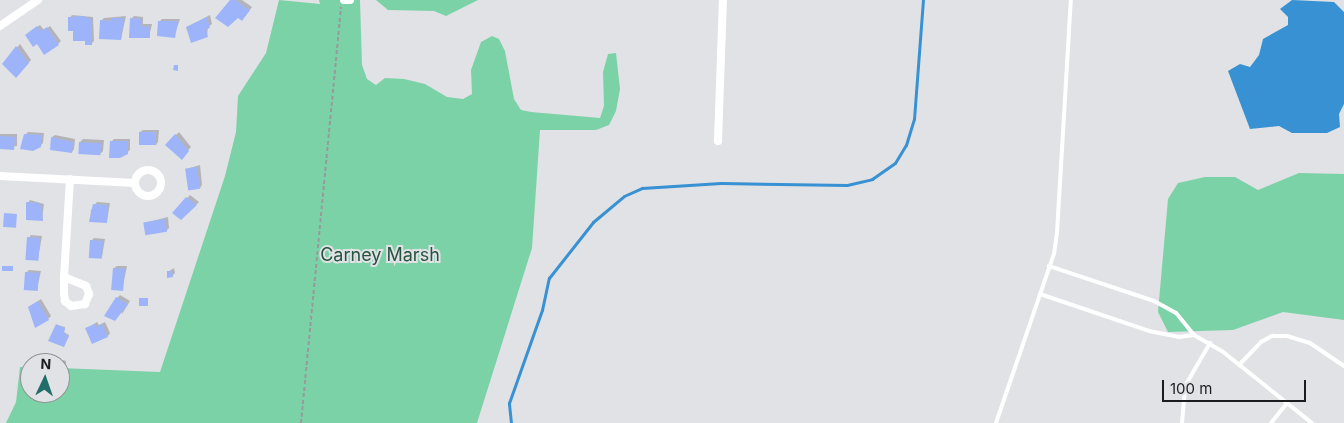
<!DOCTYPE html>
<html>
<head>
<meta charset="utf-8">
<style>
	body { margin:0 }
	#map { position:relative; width:1344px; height:423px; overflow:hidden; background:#e1e2e6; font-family:Inter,sans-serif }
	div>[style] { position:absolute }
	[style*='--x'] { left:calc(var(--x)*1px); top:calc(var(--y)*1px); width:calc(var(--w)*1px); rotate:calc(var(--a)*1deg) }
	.green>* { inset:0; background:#7cd2a7 }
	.water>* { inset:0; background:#3891d2 }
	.shadow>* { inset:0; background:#0003 }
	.stream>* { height:3px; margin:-1.5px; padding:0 1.5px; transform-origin:1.5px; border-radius:1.5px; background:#3891d2 }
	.building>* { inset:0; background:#9db4fa; transform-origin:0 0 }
	.path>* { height:2px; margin-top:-1px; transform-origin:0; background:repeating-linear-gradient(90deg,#98999c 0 4px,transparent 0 6.5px) }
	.lane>* { height:4px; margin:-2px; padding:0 2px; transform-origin:2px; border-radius:2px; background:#fff }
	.street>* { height:8px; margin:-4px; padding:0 4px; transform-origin:4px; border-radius:4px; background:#fff }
	.street>.ring { margin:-4px; padding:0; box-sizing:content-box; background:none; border:8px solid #fff; border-radius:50% }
	span { translate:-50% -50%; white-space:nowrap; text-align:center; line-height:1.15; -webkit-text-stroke:4px #e1e2e6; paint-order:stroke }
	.park-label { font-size:18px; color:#26543f }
	.north { position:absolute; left:20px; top:353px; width:50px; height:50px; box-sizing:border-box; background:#e1e2e6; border:1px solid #929396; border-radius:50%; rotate:3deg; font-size:14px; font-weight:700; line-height:20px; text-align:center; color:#1b1c1d }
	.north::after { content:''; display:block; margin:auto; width:18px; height:22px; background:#216d6a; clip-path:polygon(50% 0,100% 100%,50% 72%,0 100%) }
	.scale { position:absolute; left:1162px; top:380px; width:144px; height:22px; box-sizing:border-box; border:2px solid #1b1c1d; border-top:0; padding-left:6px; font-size:15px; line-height:18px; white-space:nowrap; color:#1b1c1d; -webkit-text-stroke:4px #e1e2e6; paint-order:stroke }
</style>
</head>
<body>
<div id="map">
	<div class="green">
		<div style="clip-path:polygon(279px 0,320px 4px,319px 0,360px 0,362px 65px,367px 79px,376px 85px,385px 78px,404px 79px,425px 84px,447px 97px,463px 99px,472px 94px,471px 70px,481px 42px,492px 36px,499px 39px,505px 51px,514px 99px,521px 110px,531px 112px,600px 118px,604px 106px,603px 72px,608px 54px,616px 53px,620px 89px,616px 111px,609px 125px,596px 130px,540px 130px,532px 248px,477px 423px,6px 423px,16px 402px,20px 367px,30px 367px,30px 393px,60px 393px,60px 368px,160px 372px,225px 176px,236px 132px,238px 96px,266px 53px)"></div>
		<div style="clip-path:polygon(376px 0,478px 0,446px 16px,434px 11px,388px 10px)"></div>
		<div style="clip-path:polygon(1299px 173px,1344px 174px,1344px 320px,1283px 312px,1233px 330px,1168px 332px,1158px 312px,1168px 199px,1178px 183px,1205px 177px,1235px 177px,1258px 190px)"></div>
	</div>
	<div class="water">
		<div style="clip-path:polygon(1292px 0,1334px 2px,1344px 12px,1344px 104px,1339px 114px,1340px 127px,1327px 133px,1292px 133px,1279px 126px,1250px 129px,1228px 71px,1240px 64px,1250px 67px,1259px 55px,1263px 39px,1288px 25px,1288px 17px,1280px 9px)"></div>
	</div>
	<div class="shadow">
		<div style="clip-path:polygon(231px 0,242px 0,252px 7px,245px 16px)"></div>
		<div style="clip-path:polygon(72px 15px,93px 17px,94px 41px,91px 44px,74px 29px,70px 18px)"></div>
		<div style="clip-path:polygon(210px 15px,212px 24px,208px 27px,207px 36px,187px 27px)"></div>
		<div style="clip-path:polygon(126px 16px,121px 39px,102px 20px,104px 18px)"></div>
		<div style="clip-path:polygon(134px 16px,143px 17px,143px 24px,152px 24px,149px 37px,131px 19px)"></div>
		<div style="clip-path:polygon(162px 19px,180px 19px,174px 37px,159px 22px)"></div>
		<div style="clip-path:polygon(40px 25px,44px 30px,50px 26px,61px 41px,58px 44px,29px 32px)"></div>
		<div style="clip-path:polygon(20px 44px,31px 60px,16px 77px,3px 64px)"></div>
		<div style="clip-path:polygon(143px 130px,159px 130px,158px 142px,156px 145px,140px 132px)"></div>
		<div style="clip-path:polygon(28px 132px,44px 133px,43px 143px,40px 146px,25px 135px)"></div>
		<div style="clip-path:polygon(179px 132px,191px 147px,181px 158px,166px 145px)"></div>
		<div style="clip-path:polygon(0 134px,17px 134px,17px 146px,0 148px)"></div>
		<div style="clip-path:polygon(55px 135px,75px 139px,74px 149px,72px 152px,52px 137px)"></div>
		<div style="clip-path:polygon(83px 139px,104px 140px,103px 151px,100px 154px,80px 142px)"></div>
		<div style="clip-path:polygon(114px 139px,130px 139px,130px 150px,123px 156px,111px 142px)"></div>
		<div style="clip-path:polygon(200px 165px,202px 185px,200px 188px,186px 169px)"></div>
		<div style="clip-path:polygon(190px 195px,199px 202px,181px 219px,174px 213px)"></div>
		<div style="clip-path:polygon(30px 200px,44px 204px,42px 220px,28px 203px)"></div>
		<div style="clip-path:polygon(97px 202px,110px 203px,107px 221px,90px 221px,91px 210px)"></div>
		<div style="clip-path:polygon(168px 217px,169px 228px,166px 231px,144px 223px)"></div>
		<div style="clip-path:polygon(31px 235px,42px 236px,38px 259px,29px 238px)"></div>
		<div style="clip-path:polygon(94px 238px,105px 239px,102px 257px,91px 241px)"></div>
		<div style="clip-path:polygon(117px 266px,127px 266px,122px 290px,114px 268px)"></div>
		<div style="clip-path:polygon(174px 268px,175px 273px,172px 276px,168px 272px)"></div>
		<div style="clip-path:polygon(29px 270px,41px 271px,37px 289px,26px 273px)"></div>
		<div style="clip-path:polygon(120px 295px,130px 301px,122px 314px,117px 298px)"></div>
		<div style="clip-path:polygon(41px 299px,51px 316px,48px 319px,29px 307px)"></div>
		<div style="clip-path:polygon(97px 322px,99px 325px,105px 322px,110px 333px,108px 336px,86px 329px)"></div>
		<div style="clip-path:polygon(57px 325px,65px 327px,64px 332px,69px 335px,65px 343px)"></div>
		<div style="clip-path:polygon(63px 360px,66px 361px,66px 364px,60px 367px)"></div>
	</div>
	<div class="stream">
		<div style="--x:511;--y:423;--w:20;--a:-96"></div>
		<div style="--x:509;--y:403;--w:99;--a:-70.5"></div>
		<div style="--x:542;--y:310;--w:33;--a:-78"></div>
		<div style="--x:549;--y:278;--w:71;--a:-51.8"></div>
		<div style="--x:593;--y:222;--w:40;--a:-40"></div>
		<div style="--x:624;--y:196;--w:20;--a:-24"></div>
		<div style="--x:642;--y:188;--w:79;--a:-3.6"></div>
		<div style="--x:721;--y:183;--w:126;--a:0.9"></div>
		<div style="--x:847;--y:185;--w:26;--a:-13"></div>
		<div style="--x:872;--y:179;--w:28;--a:-35"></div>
		<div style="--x:895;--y:163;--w:21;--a:-59"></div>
		<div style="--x:906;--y:145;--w:27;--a:-73"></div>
		<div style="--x:914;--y:119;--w:119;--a:-85.7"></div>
	</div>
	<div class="building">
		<div style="clip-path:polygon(230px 0,235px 0,250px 10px,242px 21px,238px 18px,228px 27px,215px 18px)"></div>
		<div style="clip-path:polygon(83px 16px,91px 19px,92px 45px,85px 45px,85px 41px,73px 41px,73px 31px,68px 31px,68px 17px)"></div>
		<div style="clip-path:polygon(207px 17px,210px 28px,206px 29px,208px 37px,191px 43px,186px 27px)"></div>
		<div style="clip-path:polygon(112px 18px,124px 18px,121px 40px,99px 39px,100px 20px,112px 21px)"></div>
		<div style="clip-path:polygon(130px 18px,141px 19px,141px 26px,150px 27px,150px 38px,129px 38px)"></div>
		<div style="clip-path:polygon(158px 21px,178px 21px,175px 38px,157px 36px)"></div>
		<div style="clip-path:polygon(37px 26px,41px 31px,47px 27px,59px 45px,44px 55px,37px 44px,33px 47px,25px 35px)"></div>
		<div style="clip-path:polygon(16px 46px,29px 63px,16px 78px,2px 64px)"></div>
		<div style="clip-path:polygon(174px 65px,178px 65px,178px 71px,173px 70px)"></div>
		<div style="left:139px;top:132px;width:17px;height:13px"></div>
		<div style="clip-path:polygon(24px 134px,42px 135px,41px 147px,33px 151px,20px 149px)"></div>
		<div style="clip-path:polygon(175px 134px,189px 151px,182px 160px,165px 145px)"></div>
		<div style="left:0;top:136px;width:15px;height:13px;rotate:4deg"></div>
		<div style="clip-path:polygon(51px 137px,73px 142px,72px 153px,50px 150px)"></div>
		<div style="clip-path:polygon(110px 141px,128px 141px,128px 154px,120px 158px,109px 158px)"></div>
		<div style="left:79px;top:142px;width:22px;height:12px;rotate:3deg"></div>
		<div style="left:197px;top:167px;width:22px;height:12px;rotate:82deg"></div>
		<div style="clip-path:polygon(186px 197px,197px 205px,181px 220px,172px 213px)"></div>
		<div style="clip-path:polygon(26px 202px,39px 203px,42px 207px,43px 221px,26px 220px)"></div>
		<div style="clip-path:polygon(93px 204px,108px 205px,107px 223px,89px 222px)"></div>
		<div style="left:4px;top:213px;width:13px;height:14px;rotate:4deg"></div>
		<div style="left:165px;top:219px;width:13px;height:22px;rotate:81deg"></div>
		<div style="left:27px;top:237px;width:13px;height:23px;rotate:4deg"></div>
		<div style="left:90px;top:240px;width:13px;height:18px;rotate:4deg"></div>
		<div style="left:2px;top:266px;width:11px;height:5px"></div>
		<div style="left:113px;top:268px;width:12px;height:22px;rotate:5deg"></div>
		<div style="clip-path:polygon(167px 271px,172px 271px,173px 277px,167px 278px)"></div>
		<div style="left:25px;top:272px;width:14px;height:18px;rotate:4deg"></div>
		<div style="clip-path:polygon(116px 297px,128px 304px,115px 321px,104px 316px)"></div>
		<div style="left:139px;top:298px;width:9px;height:8px"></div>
		<div style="clip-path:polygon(38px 301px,49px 320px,35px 328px,28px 307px)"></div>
		<div style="clip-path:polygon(56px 324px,65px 328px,64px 333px,69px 336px,64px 347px,48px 341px)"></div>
		<div style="clip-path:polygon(95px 324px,96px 327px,102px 324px,108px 337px,92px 344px,85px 328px)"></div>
	</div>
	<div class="path">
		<div style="--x:301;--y:423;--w:418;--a:-84.5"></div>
	</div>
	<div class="lane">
		<div style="--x:1040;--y:294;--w:115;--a:18.7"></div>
		<div style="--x:1149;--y:331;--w:31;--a:11"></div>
		<div style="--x:1179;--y:337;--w:15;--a:-8"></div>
		<div style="--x:1194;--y:335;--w:28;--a:-129"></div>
		<div style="--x:1176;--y:313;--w:25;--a:-151"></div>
		<div style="--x:1154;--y:301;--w:111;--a:-161.6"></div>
		<div style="--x:1194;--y:335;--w:32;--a:30"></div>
		<div style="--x:1222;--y:351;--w:115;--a:38.7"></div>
		<div style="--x:1239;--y:365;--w:32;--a:-46"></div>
		<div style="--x:1261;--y:342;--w:13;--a:-29"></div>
		<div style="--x:1272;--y:336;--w:15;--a:0"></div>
		<div style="--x:1287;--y:336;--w:24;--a:17"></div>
		<div style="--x:1310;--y:343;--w:41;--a:34.1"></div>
		<div style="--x:996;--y:423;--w:179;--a:-71.1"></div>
		<div style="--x:1054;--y:254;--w:21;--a:-82"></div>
		<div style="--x:1057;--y:233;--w:233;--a:-86.6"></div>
		<div style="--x:1182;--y:423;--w:37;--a:-85"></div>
		<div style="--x:1185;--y:386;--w:50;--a:-59.8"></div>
		<div style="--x:1271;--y:423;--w:26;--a:-51"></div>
	</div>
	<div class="street">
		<div style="--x:344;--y:0;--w:6;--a:0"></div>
		<div style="--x:0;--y:26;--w:46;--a:-34.4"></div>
		<div style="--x:718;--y:141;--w:141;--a:-88"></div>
		<div class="ring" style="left:135px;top:170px;width:18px;height:18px"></div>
		<div style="--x:0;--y:176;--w:135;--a:3"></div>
		<div style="--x:64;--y:277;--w:24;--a:22"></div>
		<div style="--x:86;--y:286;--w:9;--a:69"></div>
		<div style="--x:89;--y:294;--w:11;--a:112"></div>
		<div style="--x:85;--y:304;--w:14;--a:172"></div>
		<div style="--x:71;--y:306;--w:8;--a:-140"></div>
		<div style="--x:65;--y:301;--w:8;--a:-97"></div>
		<div style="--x:64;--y:293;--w:16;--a:-90"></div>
		<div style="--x:64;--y:277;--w:98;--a:-86.5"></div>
	</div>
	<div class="park-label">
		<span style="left:380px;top:255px">Carney Marsh</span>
	</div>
	<div class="north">N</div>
	<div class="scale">100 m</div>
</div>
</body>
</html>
